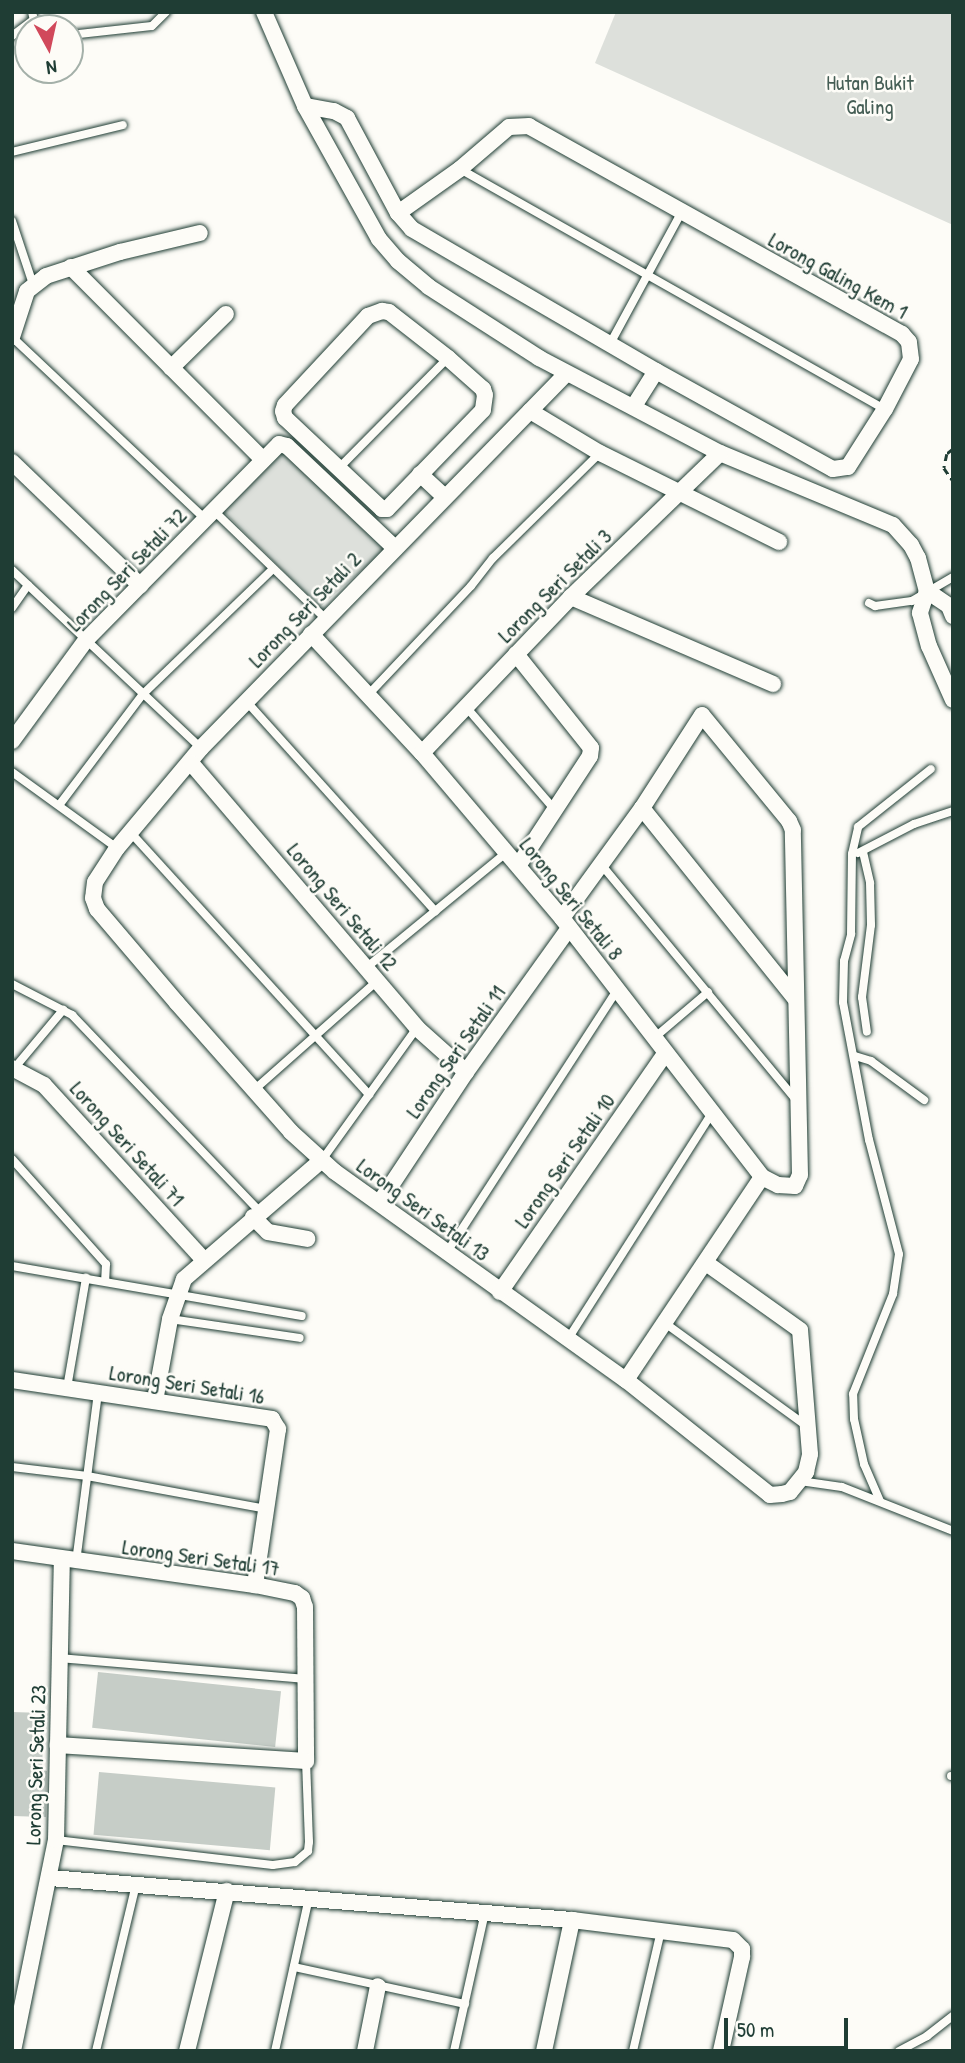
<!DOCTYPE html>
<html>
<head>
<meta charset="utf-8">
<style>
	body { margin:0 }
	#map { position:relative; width:965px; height:2063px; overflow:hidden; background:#fdfcf7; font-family:"Patrick Hand",sans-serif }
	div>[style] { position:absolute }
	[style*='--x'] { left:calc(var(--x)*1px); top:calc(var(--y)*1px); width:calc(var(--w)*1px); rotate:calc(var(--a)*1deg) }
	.green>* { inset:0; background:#dde0db }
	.building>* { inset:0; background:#c6cdc7; transform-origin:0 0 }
	.path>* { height:2.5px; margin-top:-1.25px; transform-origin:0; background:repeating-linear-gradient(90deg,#1f3d34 0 7px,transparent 0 12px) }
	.roads { filter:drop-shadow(0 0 2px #1f3d34) drop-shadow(0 0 2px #1f3d34) }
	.service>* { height:8px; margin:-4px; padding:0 4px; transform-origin:4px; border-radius:4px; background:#fdfcf7 }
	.minor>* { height:16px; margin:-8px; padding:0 8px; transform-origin:8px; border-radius:8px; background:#fdfcf7 }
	span { translate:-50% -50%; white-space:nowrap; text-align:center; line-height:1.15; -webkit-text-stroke:5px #fdfcf7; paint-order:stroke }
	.park-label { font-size:21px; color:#455e55 }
	.street-label { font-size:21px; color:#1f3d34 }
	.frame { position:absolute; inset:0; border:14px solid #1f3d34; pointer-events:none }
	.north { position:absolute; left:14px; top:14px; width:70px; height:70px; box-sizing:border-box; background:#fdfcf7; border:2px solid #a4b0a9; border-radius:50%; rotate:172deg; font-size:19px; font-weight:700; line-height:28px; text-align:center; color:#1f3d34 }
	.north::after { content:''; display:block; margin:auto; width:24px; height:32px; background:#d1495b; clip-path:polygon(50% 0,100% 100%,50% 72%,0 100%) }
	.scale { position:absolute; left:724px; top:2018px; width:124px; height:32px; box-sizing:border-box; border:4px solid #1f3d34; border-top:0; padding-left:9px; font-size:21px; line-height:24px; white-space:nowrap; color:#1f3d34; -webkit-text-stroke:5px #fdfcf7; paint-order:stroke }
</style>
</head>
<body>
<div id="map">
	<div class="green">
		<div style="clip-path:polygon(616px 12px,953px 12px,953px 225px,595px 63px)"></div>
		<div style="clip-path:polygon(284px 449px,392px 544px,320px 607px,224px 512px)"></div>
	</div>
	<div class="building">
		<div style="left:98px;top:1672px;width:184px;height:56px;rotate:6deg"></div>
		<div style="clip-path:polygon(12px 1712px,44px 1713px,42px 1770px,47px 1771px,46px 1817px,12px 1816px)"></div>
		<div style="left:99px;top:1772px;width:177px;height:63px;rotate:5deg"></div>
	</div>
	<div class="path">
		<div style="--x:953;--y:449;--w:8;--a:140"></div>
		<div style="--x:947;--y:454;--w:14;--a:102"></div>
		<div style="--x:944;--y:468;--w:16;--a:55"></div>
	</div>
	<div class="roads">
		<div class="service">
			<div style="--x:32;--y:12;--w:16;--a:76"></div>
			<div style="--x:70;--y:35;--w:82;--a:-6.3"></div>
			<div style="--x:152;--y:26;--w:20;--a:-45"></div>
			<div style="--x:12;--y:36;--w:25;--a:-37"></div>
			<div style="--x:12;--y:152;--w:114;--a:-13.7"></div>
			<div style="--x:460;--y:169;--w:488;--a:29.5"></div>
			<div style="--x:12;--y:221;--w:66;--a:71.6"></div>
			<div style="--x:12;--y:337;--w:265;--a:43.3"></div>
			<div style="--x:611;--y:342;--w:147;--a:-61.5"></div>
			<div style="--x:338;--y:469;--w:156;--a:-45.3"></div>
			<div style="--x:213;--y:510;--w:157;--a:44"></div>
			<div style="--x:12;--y:570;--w:260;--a:43.3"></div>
			<div style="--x:869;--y:603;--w:7;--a:27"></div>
			<div style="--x:875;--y:606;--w:37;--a:-8"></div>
			<div style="--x:912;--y:601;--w:48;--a:-30.3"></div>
			<div style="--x:12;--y:608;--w:28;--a:-55"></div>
			<div style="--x:367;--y:696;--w:151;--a:-46.6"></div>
			<div style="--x:471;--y:586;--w:36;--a:-52"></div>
			<div style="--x:493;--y:558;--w:150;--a:-44.5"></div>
			<div style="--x:246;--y:701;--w:283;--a:48"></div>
			<div style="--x:466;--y:707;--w:136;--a:49.2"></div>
			<div style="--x:12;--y:772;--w:130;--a:35.9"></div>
			<div style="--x:60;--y:804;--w:138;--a:-53"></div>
			<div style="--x:143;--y:694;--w:180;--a:-43.9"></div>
			<div style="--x:131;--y:833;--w:354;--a:47.7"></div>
			<div style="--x:863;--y:852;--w:32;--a:77"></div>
			<div style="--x:870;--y:883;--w:42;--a:88.6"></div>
			<div style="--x:871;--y:925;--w:73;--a:97.1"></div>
			<div style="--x:862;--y:997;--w:35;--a:82"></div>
			<div style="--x:858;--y:853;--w:63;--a:-27.4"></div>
			<div style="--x:914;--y:824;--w:41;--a:-18.4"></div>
			<div style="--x:600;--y:863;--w:308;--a:50.4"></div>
			<div style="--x:367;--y:967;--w:181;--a:-39.4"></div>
			<div style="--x:12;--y:984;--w:68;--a:27.3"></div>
			<div style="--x:72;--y:1015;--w:272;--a:46.3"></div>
			<div style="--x:654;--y:1038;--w:71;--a:-40.4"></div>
			<div style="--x:855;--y:1056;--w:17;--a:17"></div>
			<div style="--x:871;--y:1061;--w:66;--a:36.3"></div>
			<div style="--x:12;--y:1071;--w:80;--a:-50.1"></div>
			<div style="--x:254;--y:1090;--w:164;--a:-41.5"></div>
			<div style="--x:12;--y:1159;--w:141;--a:48.2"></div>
			<div style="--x:106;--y:1264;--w:17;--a:93"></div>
			<div style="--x:322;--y:1160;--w:163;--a:-54.3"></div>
			<div style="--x:447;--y:1252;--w:312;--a:-57"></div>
			<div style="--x:12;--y:1266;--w:294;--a:9.8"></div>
			<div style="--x:170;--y:1319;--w:131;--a:8.3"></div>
			<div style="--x:665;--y:1323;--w:177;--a:36"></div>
			<div style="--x:568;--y:1339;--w:268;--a:-57.5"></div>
			<div style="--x:67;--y:1388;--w:112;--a:-80.2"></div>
			<div style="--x:12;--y:1467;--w:76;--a:6.8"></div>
			<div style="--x:87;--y:1476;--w:182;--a:10.4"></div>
			<div style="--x:800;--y:1481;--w:42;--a:8.1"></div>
			<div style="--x:842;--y:1487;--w:119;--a:21.6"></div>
			<div style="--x:880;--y:1501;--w:40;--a:-113.4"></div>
			<div style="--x:864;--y:1464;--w:46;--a:-102.5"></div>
			<div style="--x:854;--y:1419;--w:25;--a:-92"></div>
			<div style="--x:853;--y:1394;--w:108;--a:-68.2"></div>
			<div style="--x:893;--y:1294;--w:40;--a:-81.5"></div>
			<div style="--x:899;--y:1254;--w:118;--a:-104.7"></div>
			<div style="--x:869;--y:1140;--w:140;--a:-100.7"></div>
			<div style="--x:843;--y:1002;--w:41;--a:-88.6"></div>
			<div style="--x:844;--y:961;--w:28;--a:-75"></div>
			<div style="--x:851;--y:934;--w:80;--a:-89.3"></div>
			<div style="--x:852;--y:854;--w:28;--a:-77"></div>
			<div style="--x:858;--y:827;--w:93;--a:-38.5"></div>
			<div style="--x:76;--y:1562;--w:171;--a:-82.6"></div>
			<div style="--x:60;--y:1658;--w:246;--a:4.9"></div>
			<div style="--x:951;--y:1776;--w:2;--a:0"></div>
			<div style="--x:56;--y:1840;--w:218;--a:6.6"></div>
			<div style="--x:273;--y:1865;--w:22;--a:-8"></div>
			<div style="--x:295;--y:1862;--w:17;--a:-40"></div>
			<div style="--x:308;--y:1851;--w:9;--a:-84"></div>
			<div style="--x:309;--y:1842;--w:81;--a:-92.1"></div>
			<div style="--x:294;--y:1967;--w:175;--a:12.2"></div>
			<div style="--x:96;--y:2051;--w:172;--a:-76.5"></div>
			<div style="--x:275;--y:2051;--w:157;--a:-77.5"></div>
			<div style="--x:454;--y:2051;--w:142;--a:-77.4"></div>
			<div style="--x:633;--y:2051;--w:123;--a:-76.9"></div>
			<div style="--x:899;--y:2051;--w:32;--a:-28"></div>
			<div style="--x:927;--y:2036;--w:33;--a:-38"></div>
		</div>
		<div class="minor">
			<div style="--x:264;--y:12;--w:103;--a:66.4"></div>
			<div style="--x:305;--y:106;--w:152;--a:60.9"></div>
			<div style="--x:379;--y:239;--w:29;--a:49"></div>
			<div style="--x:398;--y:261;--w:40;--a:40"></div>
			<div style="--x:429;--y:287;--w:131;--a:32.8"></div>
			<div style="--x:539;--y:358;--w:204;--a:27.7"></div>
			<div style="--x:720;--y:453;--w:187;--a:22.6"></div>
			<div style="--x:893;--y:525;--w:27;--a:48"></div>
			<div style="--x:911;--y:545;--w:15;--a:62"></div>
			<div style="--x:918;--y:558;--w:34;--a:75"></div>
			<div style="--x:927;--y:591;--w:23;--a:108"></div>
			<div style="--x:920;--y:613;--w:34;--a:75"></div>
			<div style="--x:929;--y:646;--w:59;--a:66"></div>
			<div style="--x:305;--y:106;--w:29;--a:10"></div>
			<div style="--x:334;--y:111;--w:15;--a:28"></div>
			<div style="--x:347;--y:118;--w:108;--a:61.8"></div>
			<div style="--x:398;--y:213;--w:21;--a:49"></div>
			<div style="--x:412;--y:229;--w:282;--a:30.2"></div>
			<div style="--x:656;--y:371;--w:202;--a:29"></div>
			<div style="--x:833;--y:469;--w:15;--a:-8"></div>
			<div style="--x:848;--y:467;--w:69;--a:-57.5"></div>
			<div style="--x:885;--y:409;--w:56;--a:-62.5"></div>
			<div style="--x:911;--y:359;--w:17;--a:-97"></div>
			<div style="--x:909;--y:342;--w:11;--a:-131"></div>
			<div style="--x:902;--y:334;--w:427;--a:-150.9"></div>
			<div style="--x:529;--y:126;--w:20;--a:177"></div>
			<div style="--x:509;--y:127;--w:65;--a:139.4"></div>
			<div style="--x:460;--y:169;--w:76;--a:144.6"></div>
			<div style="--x:71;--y:267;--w:272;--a:45.1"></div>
			<div style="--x:382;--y:311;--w:7;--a:8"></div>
			<div style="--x:389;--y:312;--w:75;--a:37.9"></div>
			<div style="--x:448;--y:358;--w:47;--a:41.5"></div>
			<div style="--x:483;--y:389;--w:6;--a:72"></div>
			<div style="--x:485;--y:395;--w:15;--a:98"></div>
			<div style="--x:483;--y:410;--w:138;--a:134.1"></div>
			<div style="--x:387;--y:509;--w:5;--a:180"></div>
			<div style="--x:382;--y:509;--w:133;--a:-136.8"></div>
			<div style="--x:285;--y:418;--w:7;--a:-106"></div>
			<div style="--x:283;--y:411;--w:6;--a:-72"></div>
			<div style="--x:285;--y:405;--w:122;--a:-47"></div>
			<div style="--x:368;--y:316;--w:15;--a:-20"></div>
			<div style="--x:12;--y:337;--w:48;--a:-71.9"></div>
			<div style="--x:27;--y:291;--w:24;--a:-38"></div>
			<div style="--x:46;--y:276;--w:78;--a:-18"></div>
			<div style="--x:120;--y:252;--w:82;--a:-13.4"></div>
			<div style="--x:171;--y:368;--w:77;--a:-44.5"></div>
			<div style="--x:566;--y:374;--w:523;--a:134.3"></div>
			<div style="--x:201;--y:748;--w:131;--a:130"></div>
			<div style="--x:117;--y:848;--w:40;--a:122.9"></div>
			<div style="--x:95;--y:882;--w:16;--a:97"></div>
			<div style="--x:93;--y:898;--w:12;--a:70"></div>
			<div style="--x:97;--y:909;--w:123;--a:49.6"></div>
			<div style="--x:177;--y:1003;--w:172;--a:48.5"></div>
			<div style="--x:291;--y:1132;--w:59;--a:42.3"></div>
			<div style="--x:335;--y:1172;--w:358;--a:35.6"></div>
			<div style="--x:626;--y:1380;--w:184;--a:38.6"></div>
			<div style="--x:770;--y:1495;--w:12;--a:-5"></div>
			<div style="--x:782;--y:1494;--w:8;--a:-14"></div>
			<div style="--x:790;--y:1492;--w:26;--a:-51"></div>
			<div style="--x:806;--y:1472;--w:18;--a:-77"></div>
			<div style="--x:810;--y:1454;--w:124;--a:-94.6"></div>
			<div style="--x:800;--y:1330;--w:115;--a:-144.5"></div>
			<div style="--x:634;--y:406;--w:41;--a:-57.8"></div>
			<div style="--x:530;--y:411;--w:82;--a:31"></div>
			<div style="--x:600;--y:453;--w:200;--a:26.4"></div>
			<div style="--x:12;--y:462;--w:178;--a:43.9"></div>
			<div style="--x:420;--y:474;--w:34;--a:43"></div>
			<div style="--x:927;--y:591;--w:27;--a:34"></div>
			<div style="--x:949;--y:606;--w:11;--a:68"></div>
			<div style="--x:571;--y:597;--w:220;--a:23.3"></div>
			<div style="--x:311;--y:634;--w:163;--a:47"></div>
			<div style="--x:422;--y:753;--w:216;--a:49.7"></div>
			<div style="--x:562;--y:918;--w:327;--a:52.3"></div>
			<div style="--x:762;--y:1177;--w:18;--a:27"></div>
			<div style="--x:778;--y:1185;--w:17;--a:3"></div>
			<div style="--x:795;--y:1186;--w:12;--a:-66"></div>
			<div style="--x:800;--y:1175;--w:345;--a:-91.2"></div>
			<div style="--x:793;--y:830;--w:10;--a:-114"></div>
			<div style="--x:789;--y:821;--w:137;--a:-129.4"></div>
			<div style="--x:702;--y:715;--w:111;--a:122.8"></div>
			<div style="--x:642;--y:808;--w:136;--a:126"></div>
			<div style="--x:516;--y:654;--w:120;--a:51.4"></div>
			<div style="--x:591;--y:748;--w:8;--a:97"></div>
			<div style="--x:590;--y:756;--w:131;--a:123.2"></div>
			<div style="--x:12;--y:741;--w:125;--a:-53.8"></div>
			<div style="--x:86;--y:640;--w:275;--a:-45.4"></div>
			<div style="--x:279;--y:444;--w:8;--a:14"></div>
			<div style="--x:287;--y:446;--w:149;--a:43.4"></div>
			<div style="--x:422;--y:753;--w:216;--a:-46.3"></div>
			<div style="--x:571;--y:597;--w:207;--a:-44"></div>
			<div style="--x:191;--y:763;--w:348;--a:49.5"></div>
			<div style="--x:417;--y:1028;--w:66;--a:41.9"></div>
			<div style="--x:642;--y:808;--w:244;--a:51.2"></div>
			<div style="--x:12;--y:1068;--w:36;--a:28"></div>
			<div style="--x:44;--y:1085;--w:236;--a:47.6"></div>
			<div style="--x:380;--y:1202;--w:156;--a:-56.5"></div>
			<div style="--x:466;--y:1072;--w:177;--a:-54.4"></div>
			<div style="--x:253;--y:1217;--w:21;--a:45"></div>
			<div style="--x:268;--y:1232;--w:40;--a:10"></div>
			<div style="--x:500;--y:1292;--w:290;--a:-55.3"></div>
			<div style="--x:12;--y:1380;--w:263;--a:8.5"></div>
			<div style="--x:272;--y:1419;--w:12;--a:59"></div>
			<div style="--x:278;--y:1429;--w:158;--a:98.4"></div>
			<div style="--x:626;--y:1380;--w:244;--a:-56.2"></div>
			<div style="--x:155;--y:1401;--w:83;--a:-79.6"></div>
			<div style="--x:170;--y:1319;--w:42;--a:-70.7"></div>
			<div style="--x:184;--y:1279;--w:182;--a:-40.8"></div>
			<div style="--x:12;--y:1551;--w:245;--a:8"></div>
			<div style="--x:255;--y:1585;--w:41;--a:11.3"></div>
			<div style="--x:295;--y:1593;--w:9;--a:36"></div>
			<div style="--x:302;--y:1598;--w:9;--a:72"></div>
			<div style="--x:305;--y:1607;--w:154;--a:89.6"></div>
			<div style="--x:306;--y:1761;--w:249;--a:-176.3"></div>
			<div style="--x:50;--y:1878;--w:524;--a:4.6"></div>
			<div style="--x:572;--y:1920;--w:162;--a:7.1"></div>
			<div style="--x:733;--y:1940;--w:13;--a:45"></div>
			<div style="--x:742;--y:1949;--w:8;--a:90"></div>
			<div style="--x:742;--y:1957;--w:96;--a:102.6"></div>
			<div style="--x:13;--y:2051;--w:215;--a:-78.5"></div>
			<div style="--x:56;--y:1840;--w:280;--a:-88.8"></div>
			<div style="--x:187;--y:2051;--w:165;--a:-76"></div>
			<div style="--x:365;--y:2051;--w:66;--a:-78.7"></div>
			<div style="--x:544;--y:2051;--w:134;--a:-77.9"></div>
		</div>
	</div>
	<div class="park-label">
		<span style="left:870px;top:95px">Hutan Bukit<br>Galing</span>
	</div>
	<div class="street-label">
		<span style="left:838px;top:276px;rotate:29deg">Lorong Galing Kem 1</span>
		<span style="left:127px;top:570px;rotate:-46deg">Lorong Seri Setali 72</span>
		<span style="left:555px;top:586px;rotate:-45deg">Lorong Seri Setali 3</span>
		<span style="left:305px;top:610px;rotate:-46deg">Lorong Seri Setali 2</span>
		<span style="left:571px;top:899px;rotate:51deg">Lorong Seri Setali 8</span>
		<span style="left:342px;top:907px;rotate:50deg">Lorong Seri Setali 12</span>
		<span style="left:456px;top:1052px;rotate:-55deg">Lorong Seri Setali 11</span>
		<span style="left:127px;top:1144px;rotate:48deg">Lorong Seri Setali 71</span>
		<span style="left:565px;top:1161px;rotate:-55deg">Lorong Seri Setali 10</span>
		<span style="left:423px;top:1210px;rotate:36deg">Lorong Seri Setali 13</span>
		<span style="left:187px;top:1385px;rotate:9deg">Lorong Seri Setali 16</span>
		<span style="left:201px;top:1558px;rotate:8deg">Lorong Seri Setali 17</span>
		<span style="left:36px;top:1765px;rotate:-88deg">Lorong Seri Setali 23</span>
	</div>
	<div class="frame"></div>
	<div class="north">N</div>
	<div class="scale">50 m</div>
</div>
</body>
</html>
